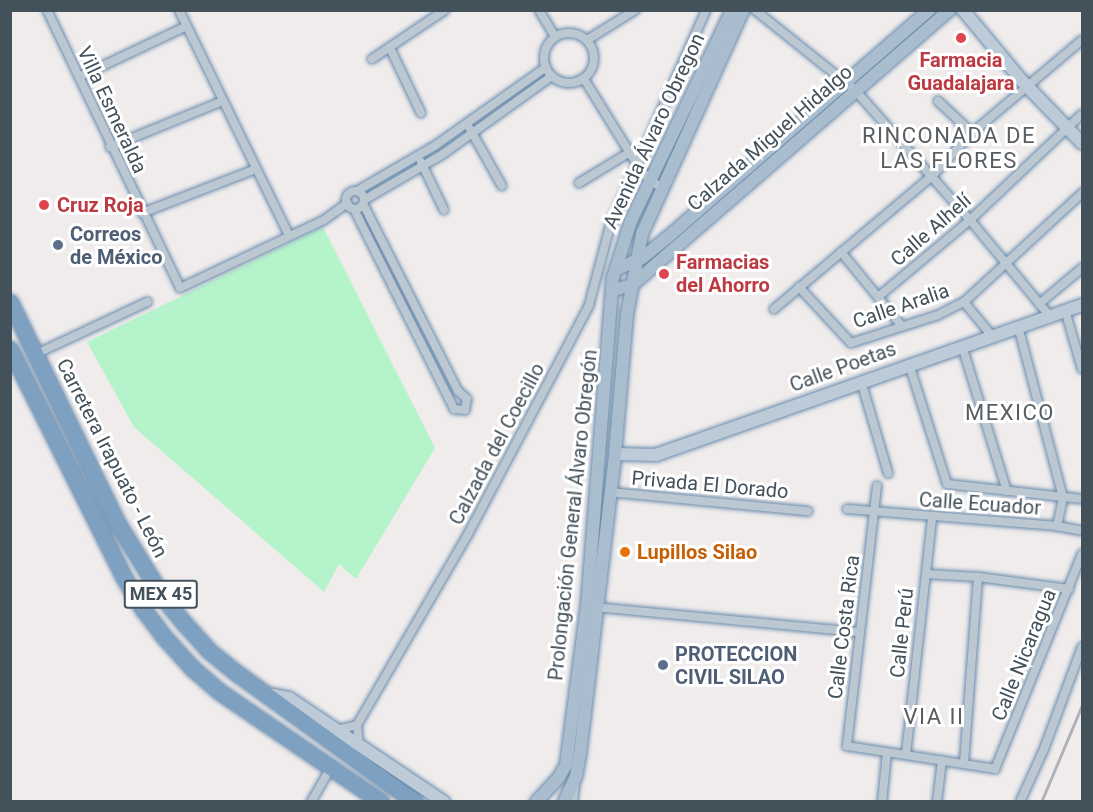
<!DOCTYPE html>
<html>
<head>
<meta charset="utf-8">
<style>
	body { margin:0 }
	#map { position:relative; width:1093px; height:812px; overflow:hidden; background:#f0ecec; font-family:Roboto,sans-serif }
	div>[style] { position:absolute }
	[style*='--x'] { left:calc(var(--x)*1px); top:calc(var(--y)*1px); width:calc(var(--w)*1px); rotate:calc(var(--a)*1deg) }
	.green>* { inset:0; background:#b5f3cb }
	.roads { filter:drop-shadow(0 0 2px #6a8cad) drop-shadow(0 0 2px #6a8cad) }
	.street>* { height:8px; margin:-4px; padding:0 4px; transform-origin:4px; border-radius:4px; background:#bbc8d1 }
	.street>.ring { margin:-4px; padding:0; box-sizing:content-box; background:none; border:8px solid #bbc8d1; border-radius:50% }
	.secondary>* { height:12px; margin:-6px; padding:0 6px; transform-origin:6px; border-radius:6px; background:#bdcbd8 }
	.primary>* { height:12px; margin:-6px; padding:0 6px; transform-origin:6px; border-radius:6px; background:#a9bdcf }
	.highway>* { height:15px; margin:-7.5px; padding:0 7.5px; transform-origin:7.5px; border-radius:7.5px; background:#7fa1c1 }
	.rail>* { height:3px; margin:-1.5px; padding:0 1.5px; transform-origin:1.5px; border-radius:1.5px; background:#aeb2b8 }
	.dots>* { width:16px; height:16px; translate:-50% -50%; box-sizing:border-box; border:3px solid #fff; border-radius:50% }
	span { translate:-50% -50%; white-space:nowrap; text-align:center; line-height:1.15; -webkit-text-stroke:6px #fff; paint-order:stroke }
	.shield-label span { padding:2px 4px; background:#fff; border:2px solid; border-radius:4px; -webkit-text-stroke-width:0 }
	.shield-label { font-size:18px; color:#43515b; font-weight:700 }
	.health-label { font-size:20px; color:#be3a42; font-weight:700 }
	.left { translate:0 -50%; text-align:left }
	.street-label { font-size:20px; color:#43515b }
	.service-label { font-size:20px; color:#4e5e75; font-weight:700 }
	.food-label { font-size:20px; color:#c56008; font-weight:700 }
	.quarter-label { font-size:22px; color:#585d62; letter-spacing:1.5px }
	.frame { position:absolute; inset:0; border:12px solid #43515b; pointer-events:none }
</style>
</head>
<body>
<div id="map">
	<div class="green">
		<div style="clip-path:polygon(323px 227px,435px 448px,356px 579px,339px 564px,324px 592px,134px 427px,87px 342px)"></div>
	</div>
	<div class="roads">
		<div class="street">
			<div style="--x:47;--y:10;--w:308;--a:64.4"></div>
			<div style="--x:180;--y:288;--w:159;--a:-25.3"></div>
			<div style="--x:324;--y:220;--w:29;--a:-36"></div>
			<div style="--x:179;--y:10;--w:251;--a:64"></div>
			<div style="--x:539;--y:10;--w:31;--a:59"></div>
			<div style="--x:755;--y:10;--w:128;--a:38.7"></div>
			<div style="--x:855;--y:90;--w:174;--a:48.5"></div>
			<div style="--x:970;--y:220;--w:124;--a:50.3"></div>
			<div class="ring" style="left:544px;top:33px;width:42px;height:42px"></div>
			<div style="--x:587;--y:40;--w:57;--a:-32"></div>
			<div style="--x:390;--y:48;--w:72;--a:64.5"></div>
			<div style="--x:372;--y:59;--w:88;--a:-33.9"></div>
			<div style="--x:79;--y:77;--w:119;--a:-25.3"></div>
			<div style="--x:584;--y:79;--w:102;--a:58.2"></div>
			<div style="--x:638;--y:166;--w:19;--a:51"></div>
			<div style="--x:650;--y:181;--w:13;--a:27"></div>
			<div style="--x:938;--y:101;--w:47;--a:43.3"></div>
			<div style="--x:470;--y:129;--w:65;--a:60.7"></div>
			<div style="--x:110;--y:147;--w:122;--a:-22.2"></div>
			<div style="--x:421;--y:162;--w:53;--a:64.4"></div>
			<div style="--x:579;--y:183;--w:60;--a:-31.3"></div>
			<div style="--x:357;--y:191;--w:91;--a:-30.2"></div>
			<div style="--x:436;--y:145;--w:135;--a:-35.3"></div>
			<div class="ring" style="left:346px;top:191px;width:10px;height:10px"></div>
			<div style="--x:364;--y:200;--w:91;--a:-30.2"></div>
			<div style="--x:443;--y:154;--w:134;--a:-35.6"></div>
			<div style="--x:354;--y:209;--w:224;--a:63.4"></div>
			<div style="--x:454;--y:409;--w:11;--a:5"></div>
			<div style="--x:465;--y:410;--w:11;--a:-80"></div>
			<div style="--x:467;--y:399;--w:12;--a:-138"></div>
			<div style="--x:458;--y:391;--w:210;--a:-116.9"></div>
			<div style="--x:142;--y:213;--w:122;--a:-21.1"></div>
			<div style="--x:841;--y:252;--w:94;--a:50.6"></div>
			<div style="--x:799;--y:287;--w:76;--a:47.1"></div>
			<div style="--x:851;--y:343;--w:91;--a:-17.8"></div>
			<div style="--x:938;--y:315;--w:29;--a:-27"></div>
			<div style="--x:964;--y:302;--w:161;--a:-42.7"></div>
			<div style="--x:878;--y:297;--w:120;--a:-39.9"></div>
			<div style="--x:970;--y:220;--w:154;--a:-43.4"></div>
			<div style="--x:964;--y:302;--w:44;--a:50.5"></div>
			<div style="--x:1039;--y:304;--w:56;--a:-39.9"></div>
			<div style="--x:774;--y:309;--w:207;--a:-40.1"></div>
			<div style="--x:932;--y:176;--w:59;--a:-47.1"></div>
			<div style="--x:972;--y:133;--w:144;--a:-40.2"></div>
			<div style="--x:1065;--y:310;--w:61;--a:73.9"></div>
			<div style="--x:1018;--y:326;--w:178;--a:75.3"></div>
			<div style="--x:1063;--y:498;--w:29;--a:102"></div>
			<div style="--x:962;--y:346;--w:152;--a:72.8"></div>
			<div style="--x:36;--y:354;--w:123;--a:-25.1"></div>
			<div style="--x:909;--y:364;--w:126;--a:72.4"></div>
			<div style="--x:947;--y:484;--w:136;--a:6.3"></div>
			<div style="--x:861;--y:381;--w:96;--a:73.6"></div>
			<div style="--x:877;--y:486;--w:262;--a:96.6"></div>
			<div style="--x:847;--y:746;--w:150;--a:8.8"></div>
			<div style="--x:995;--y:769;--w:232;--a:-68"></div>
			<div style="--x:609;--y:492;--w:200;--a:5.5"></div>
			<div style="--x:847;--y:509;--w:211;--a:4.6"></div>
			<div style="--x:1057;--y:526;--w:25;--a:11"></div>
			<div style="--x:926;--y:574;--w:52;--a:3.3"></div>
			<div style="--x:978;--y:577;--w:92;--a:7.5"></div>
			<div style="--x:594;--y:607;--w:266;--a:5.4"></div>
			<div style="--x:337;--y:730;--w:21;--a:-14"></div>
			<div style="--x:359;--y:744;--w:19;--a:-96"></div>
			<div style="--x:357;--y:725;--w:221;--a:-59.8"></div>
			<div style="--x:468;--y:534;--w:259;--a:-62.1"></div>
			<div style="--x:589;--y:305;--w:82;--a:-75.1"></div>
			<div style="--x:610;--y:226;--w:236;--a:-66"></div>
			<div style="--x:906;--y:754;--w:238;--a:-83.7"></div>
			<div style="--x:964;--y:763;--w:187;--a:-85.7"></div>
			<div style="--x:311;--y:802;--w:39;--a:-60"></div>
			<div style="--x:573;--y:802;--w:18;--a:-84"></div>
			<div style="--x:882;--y:802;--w:50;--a:-84.3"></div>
			<div style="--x:937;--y:802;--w:42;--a:-83.2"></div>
			<div style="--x:1020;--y:802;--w:58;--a:-65.6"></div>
			<div style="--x:1044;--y:749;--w:109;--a:-69.6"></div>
		</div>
		<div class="secondary">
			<div style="--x:963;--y:10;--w:94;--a:50.2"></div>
			<div style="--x:1023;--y:82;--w:85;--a:46"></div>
			<div style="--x:615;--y:454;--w:41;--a:1.4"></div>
			<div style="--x:656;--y:455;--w:452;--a:-19.4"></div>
			<div style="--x:267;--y:694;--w:22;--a:10"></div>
			<div style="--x:289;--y:698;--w:187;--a:33.9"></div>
		</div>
		<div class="primary">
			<div style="--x:617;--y:269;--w:27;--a:-24"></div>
			<div style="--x:642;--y:258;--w:33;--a:-39"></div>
			<div style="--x:668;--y:237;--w:346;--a:-41"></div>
			<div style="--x:614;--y:290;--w:19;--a:-16"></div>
			<div style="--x:632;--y:285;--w:420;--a:-40.9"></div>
			<div style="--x:536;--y:802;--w:34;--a:-47"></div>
			<div style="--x:559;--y:777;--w:14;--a:-60"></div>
			<div style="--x:566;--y:765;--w:160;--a:-82.5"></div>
			<div style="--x:587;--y:606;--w:329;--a:-85.5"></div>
			<div style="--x:613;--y:278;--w:60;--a:-72.5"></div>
			<div style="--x:631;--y:221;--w:234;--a:-64.4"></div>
			<div style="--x:564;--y:802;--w:29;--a:-65"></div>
			<div style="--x:576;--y:776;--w:22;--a:-80"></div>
			<div style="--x:580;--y:754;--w:302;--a:-83.3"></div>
			<div style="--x:615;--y:454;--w:141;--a:-85.1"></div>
			<div style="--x:627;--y:314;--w:81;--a:-79.4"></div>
			<div style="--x:642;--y:234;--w:246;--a:-65.7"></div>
		</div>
		<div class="highway">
			<div style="--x:10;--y:302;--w:247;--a:64.1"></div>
			<div style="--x:118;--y:524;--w:84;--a:58.6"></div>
			<div style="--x:162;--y:596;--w:35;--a:51"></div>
			<div style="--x:184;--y:623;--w:36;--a:48"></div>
			<div style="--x:208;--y:650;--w:38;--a:39"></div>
			<div style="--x:238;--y:674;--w:218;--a:35.9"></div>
			<div style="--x:10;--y:349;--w:254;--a:63.5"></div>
			<div style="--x:123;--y:576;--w:39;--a:59"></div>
			<div style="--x:143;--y:609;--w:38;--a:53"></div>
			<div style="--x:166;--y:639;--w:38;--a:48"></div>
			<div style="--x:191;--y:667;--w:38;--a:41"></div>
			<div style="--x:220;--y:692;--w:195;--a:34.3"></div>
		</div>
	</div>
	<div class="rail">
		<div style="--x:1041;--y:802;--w:105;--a:-67.1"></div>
	</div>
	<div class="dots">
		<div style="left:961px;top:38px;background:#e0444e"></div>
		<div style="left:44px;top:205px;background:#e0444e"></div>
		<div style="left:58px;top:245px;background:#5c6f8a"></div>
		<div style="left:664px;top:274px;background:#e0444e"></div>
		<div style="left:625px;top:552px;background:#e8710a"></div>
		<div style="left:663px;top:665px;background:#5c6f8a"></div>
	</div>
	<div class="shield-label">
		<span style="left:161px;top:594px">MEX 45</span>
	</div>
	<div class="health-label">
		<span style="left:961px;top:72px">Farmacia<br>Guadalajara</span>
		<span class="left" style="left:57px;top:205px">Cruz Roja</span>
		<span class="left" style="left:676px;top:274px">Farmacias<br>del Ahorro</span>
	</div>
	<div class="street-label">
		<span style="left:112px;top:110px;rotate:65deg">Villa Esmeralda</span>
		<span style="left:654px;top:131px;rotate:-65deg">Avenida Álvaro Obregon</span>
		<span style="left:770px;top:138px;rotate:-41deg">Calzada Miguel Hidalgo</span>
		<span style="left:931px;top:230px;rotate:-41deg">Calle Alhelí</span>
		<span style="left:901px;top:306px;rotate:-19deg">Calle Aralia</span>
		<span style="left:843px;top:367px;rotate:-20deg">Calle Poetas</span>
		<span style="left:497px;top:444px;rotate:-62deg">Calzada del Coecillo</span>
		<span style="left:112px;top:458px;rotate:63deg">Carretera Irapuato - León</span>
		<span style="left:710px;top:485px;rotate:5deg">Privada El Dorado</span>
		<span style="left:980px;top:504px;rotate:4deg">Calle Ecuador</span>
		<span style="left:573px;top:515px;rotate:-84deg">Prolongación General Álvaro Obregón</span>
		<span style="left:844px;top:627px;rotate:-83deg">Calle Costa Rica</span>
		<span style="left:902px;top:633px;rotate:-84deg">Calle Perú</span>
		<span style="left:1024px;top:655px;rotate:-68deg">Calle Nicaragua</span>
	</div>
	<div class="service-label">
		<span class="left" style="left:70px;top:246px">Correos<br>de México</span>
		<span class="left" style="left:675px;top:666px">PROTECCION<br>CIVIL SILAO</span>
	</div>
	<div class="food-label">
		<span class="left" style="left:637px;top:552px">Lupillos Silao</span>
	</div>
	<div class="quarter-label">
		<span style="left:949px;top:148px">RINCONADA DE<br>LAS FLORES</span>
		<span style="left:1010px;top:413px">MEXICO</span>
		<span style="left:934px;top:717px">VIA II</span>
	</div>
	<div class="frame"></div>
</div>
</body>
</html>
